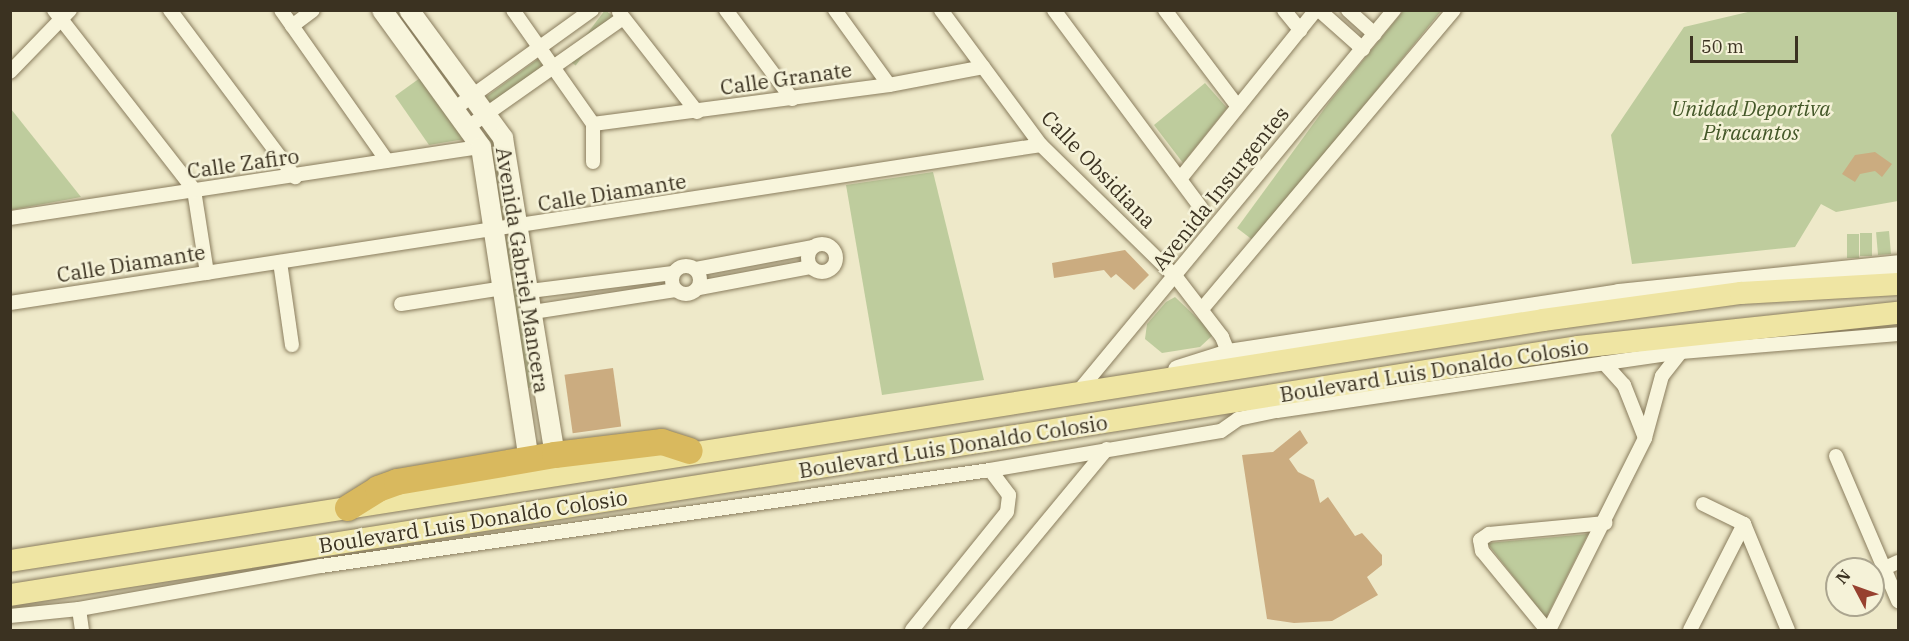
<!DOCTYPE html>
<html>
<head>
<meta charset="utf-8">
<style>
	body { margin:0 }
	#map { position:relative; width:1909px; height:641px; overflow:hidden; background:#eee9c9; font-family:"IBM Plex Serif",serif }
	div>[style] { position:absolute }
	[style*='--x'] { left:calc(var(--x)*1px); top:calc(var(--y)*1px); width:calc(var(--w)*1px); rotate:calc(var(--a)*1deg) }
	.green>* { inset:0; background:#becc9d; transform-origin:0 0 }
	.building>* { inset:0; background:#cbac80; transform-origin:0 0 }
	.roads { filter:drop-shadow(0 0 2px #8a7d5e) drop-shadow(0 0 2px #8a7d5e) }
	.street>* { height:14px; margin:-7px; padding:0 7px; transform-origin:7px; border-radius:7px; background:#f8f5dc }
	.street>.ring { margin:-7px; padding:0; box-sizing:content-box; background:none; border:14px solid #f8f5dc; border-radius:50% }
	.secondary>* { height:20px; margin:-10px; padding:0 10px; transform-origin:10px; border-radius:10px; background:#f8f5dc }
	.primary>* { height:22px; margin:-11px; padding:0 11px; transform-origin:11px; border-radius:11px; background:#efe5a3 }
	.highway>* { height:26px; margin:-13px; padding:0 13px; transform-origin:13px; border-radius:13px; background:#d9b95e }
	span { translate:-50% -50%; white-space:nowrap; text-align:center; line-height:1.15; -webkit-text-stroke:5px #f5f2d8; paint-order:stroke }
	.street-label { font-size:21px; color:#3b3221 }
	.park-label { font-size:21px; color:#435728; font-style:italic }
	.frame { position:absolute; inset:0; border:12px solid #3b3221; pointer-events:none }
	.north { position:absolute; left:1825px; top:557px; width:60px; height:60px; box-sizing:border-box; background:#f5f2d8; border:2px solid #aba58f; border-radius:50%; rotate:311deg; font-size:16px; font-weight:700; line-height:24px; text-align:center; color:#3b3221 }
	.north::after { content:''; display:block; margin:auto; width:21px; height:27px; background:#97412f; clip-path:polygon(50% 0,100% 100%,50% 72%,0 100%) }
	.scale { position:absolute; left:1690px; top:36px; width:108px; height:27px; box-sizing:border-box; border:3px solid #3b3221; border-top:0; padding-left:8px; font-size:18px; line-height:21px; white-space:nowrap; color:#3b3221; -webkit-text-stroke:4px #f5f2d8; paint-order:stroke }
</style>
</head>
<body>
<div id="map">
	<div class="green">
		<div style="left:605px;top:10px;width:10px;height:62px;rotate:37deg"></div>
		<div style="clip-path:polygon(390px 11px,402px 11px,458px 91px,454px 94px)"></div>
		<div style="clip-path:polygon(1403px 11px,1441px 11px,1254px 241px,1237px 228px,1330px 101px)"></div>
		<div style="clip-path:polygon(1752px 11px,1898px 11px,1898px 201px,1836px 212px,1821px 204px,1795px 247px,1632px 264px,1611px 135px,1684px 27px)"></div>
		<div style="left:538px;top:59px;width:9px;height:67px;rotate:54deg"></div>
		<div style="clip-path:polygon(420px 78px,465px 139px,429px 145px,395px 96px)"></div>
		<div style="clip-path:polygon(1205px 83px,1227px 108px,1183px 163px,1154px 125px)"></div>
		<div style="clip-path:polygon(10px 109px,11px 109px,81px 197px,11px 210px)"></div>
		<div style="clip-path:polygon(490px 132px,493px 135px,509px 221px,502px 221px,492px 155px,484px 136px)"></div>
		<div style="clip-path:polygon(933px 172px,984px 380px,882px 395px,846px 185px)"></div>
		<div style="left:1889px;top:231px;width:23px;height:13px;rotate:85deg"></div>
		<div style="left:1860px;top:233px;width:12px;height:23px"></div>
		<div style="left:1847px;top:234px;width:12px;height:24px"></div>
		<div style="clip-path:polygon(510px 235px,536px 387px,528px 388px,504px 239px)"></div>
		<div style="clip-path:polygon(1175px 297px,1214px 334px,1200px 347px,1162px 353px,1145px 339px,1147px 324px,1166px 302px)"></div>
		<div style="clip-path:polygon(1588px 534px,1546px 618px,1487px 543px)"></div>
	</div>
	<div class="building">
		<div style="clip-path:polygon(1875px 152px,1892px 164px,1882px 177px,1875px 171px,1860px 174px,1855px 182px,1842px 174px,1855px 155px)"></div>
		<div style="clip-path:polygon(1125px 250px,1149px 275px,1134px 290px,1116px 274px,1111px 278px,1104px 270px,1054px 278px,1052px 263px)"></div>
		<div style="left:613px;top:368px;width:59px;height:49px;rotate:82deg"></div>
		<div style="clip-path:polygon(1300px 430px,1308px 443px,1289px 459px,1298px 472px,1314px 480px,1320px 503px,1328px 497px,1355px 536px,1362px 533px,1382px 555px,1382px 565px,1367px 577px,1378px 595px,1332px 621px,1294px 623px,1267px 619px,1242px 455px,1273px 452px)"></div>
	</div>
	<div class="roads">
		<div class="street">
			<div style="--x:54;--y:10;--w:228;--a:52.1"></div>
			<div style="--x:194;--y:190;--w:84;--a:81.1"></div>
			<div style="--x:170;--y:10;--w:209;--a:53.2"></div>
			<div style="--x:281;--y:10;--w:184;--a:54.9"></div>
			<div style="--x:513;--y:10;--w:139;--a:54.9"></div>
			<div style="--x:593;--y:124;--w:38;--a:90"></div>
			<div style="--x:726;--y:10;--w:111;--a:53.4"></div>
			<div style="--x:835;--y:10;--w:92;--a:54.2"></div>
			<div style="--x:941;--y:10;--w:168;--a:53.5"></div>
			<div style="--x:1041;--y:145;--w:189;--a:44.4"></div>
			<div style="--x:1176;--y:277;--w:76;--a:52.5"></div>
			<div style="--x:1222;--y:337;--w:18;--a:68"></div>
			<div style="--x:1054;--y:10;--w:247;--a:53.4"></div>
			<div style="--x:1165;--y:10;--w:121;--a:53"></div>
			<div style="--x:1284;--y:10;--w:26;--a:51"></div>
			<div style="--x:1319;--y:10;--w:59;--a:41.6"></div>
			<div style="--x:1348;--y:10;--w:36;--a:42"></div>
			<div style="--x:619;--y:12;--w:127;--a:52"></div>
			<div style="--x:292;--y:26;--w:26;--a:-37"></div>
			<div style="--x:10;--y:72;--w:86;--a:-45.9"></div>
			<div style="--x:454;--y:109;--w:170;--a:-35.7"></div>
			<div style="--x:593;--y:124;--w:299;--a:-7.5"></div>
			<div style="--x:889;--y:85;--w:96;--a:-10.8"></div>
			<div style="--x:468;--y:127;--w:189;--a:-35.1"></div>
			<div style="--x:1180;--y:179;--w:217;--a:-51.2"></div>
			<div style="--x:10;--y:218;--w:476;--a:-8.6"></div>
			<div class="ring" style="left:808px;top:244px;width:14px;height:14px"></div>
			<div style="--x:280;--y:262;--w:84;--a:81.8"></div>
			<div class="ring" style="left:672px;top:266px;width:14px;height:14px"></div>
			<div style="--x:696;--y:269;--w:118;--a:-10.7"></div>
			<div style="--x:699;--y:288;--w:113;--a:-10.7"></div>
			<div style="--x:530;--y:291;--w:144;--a:-7.2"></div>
			<div style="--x:10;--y:303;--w:1043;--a:-8.71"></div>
			<div style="--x:401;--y:304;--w:103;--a:-8.9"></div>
			<div style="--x:1202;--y:309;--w:391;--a:-49.9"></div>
			<div style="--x:533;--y:312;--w:144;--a:-8.8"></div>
			<div style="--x:1604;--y:363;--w:30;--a:48"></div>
			<div style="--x:1624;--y:385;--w:57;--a:68.4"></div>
			<div style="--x:1078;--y:392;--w:496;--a:-50.4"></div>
			<div style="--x:1836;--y:456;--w:158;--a:66.8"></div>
			<div style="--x:1703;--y:504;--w:46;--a:26"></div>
			<div style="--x:1744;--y:524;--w:115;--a:67.5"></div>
			<div style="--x:1885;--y:568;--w:14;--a:-25"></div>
			<div style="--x:79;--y:609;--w:21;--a:82"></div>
			<div style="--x:10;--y:616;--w:69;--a:-5.8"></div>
			<div style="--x:79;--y:609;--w:246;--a:-10.1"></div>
			<div style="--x:321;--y:566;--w:676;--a:-8.17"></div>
			<div style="--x:990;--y:470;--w:234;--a:-9.6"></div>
			<div style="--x:1221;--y:431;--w:21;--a:-35"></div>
			<div style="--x:1238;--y:419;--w:40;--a:-12"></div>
			<div style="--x:1277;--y:411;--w:408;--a:-8.3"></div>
			<div style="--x:1681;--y:352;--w:218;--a:-4.7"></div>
			<div style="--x:912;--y:630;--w:151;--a:-51.2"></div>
			<div style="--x:1007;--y:512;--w:17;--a:-83"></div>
			<div style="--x:1009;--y:495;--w:31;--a:-127"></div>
			<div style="--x:957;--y:630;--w:235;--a:-50.4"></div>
			<div style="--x:1547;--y:630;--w:102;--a:-129.4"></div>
			<div style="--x:1482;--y:551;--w:11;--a:-100"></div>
			<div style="--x:1480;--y:540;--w:11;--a:-34"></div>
			<div style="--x:1489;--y:534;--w:117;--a:-5.4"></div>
			<div style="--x:1549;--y:630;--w:215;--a:-63.4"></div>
			<div style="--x:1645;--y:438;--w:64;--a:-74.7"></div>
			<div style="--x:1662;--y:376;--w:31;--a:-52"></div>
			<div style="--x:1690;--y:630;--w:119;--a:-63"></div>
		</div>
		<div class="secondary">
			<div style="--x:382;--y:10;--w:169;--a:54.1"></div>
			<div style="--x:481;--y:147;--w:317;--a:81.3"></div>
			<div style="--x:409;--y:10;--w:159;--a:53.7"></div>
			<div style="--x:503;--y:138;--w:321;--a:80.7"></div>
			<div style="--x:1178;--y:370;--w:53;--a:-17.4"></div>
			<div style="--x:1229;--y:354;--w:395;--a:-8.7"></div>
			<div style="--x:1619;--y:294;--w:281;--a:-5.9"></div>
		</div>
		<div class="primary">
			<div style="--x:10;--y:561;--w:1552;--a:-8.93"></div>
			<div style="--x:1543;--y:320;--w:200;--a:-7.8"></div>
			<div style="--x:1741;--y:293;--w:157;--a:-3.3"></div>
			<div style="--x:10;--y:595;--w:1587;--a:-8.99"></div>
			<div style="--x:1578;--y:347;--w:322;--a:-6.1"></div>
		</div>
		<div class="highway">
			<div style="--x:348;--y:508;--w:36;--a:-32"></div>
			<div style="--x:378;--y:489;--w:20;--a:-20"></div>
			<div style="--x:397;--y:482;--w:160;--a:-9.7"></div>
			<div style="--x:555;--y:455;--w:108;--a:-6.9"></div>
			<div style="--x:662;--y:442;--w:29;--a:18"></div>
		</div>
	</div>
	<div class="street-label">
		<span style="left:786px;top:78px;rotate:-8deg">Calle Granate</span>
		<span style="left:243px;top:163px;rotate:-8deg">Calle Zafiro</span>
		<span style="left:1099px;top:169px;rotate:46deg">Calle Obsidiana</span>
		<span style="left:1220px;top:188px;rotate:-51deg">Avenida Insurgentes</span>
		<span style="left:612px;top:192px;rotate:-9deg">Calle Diamante</span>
		<span style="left:131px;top:263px;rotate:-9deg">Calle Diamante</span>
		<span style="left:523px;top:270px;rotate:81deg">Avenida Gabriel Mancera</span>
		<span style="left:1434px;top:370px;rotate:-9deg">Boulevard Luis Donaldo Colosio</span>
		<span style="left:953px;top:446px;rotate:-9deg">Boulevard Luis Donaldo Colosio</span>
		<span style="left:473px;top:521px;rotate:-9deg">Boulevard Luis Donaldo Colosio</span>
	</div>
	<div class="park-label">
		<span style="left:1751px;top:120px">Unidad Deportiva<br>Piracantos</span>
	</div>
	<div class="frame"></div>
	<div class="north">N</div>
	<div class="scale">50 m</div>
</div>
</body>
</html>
